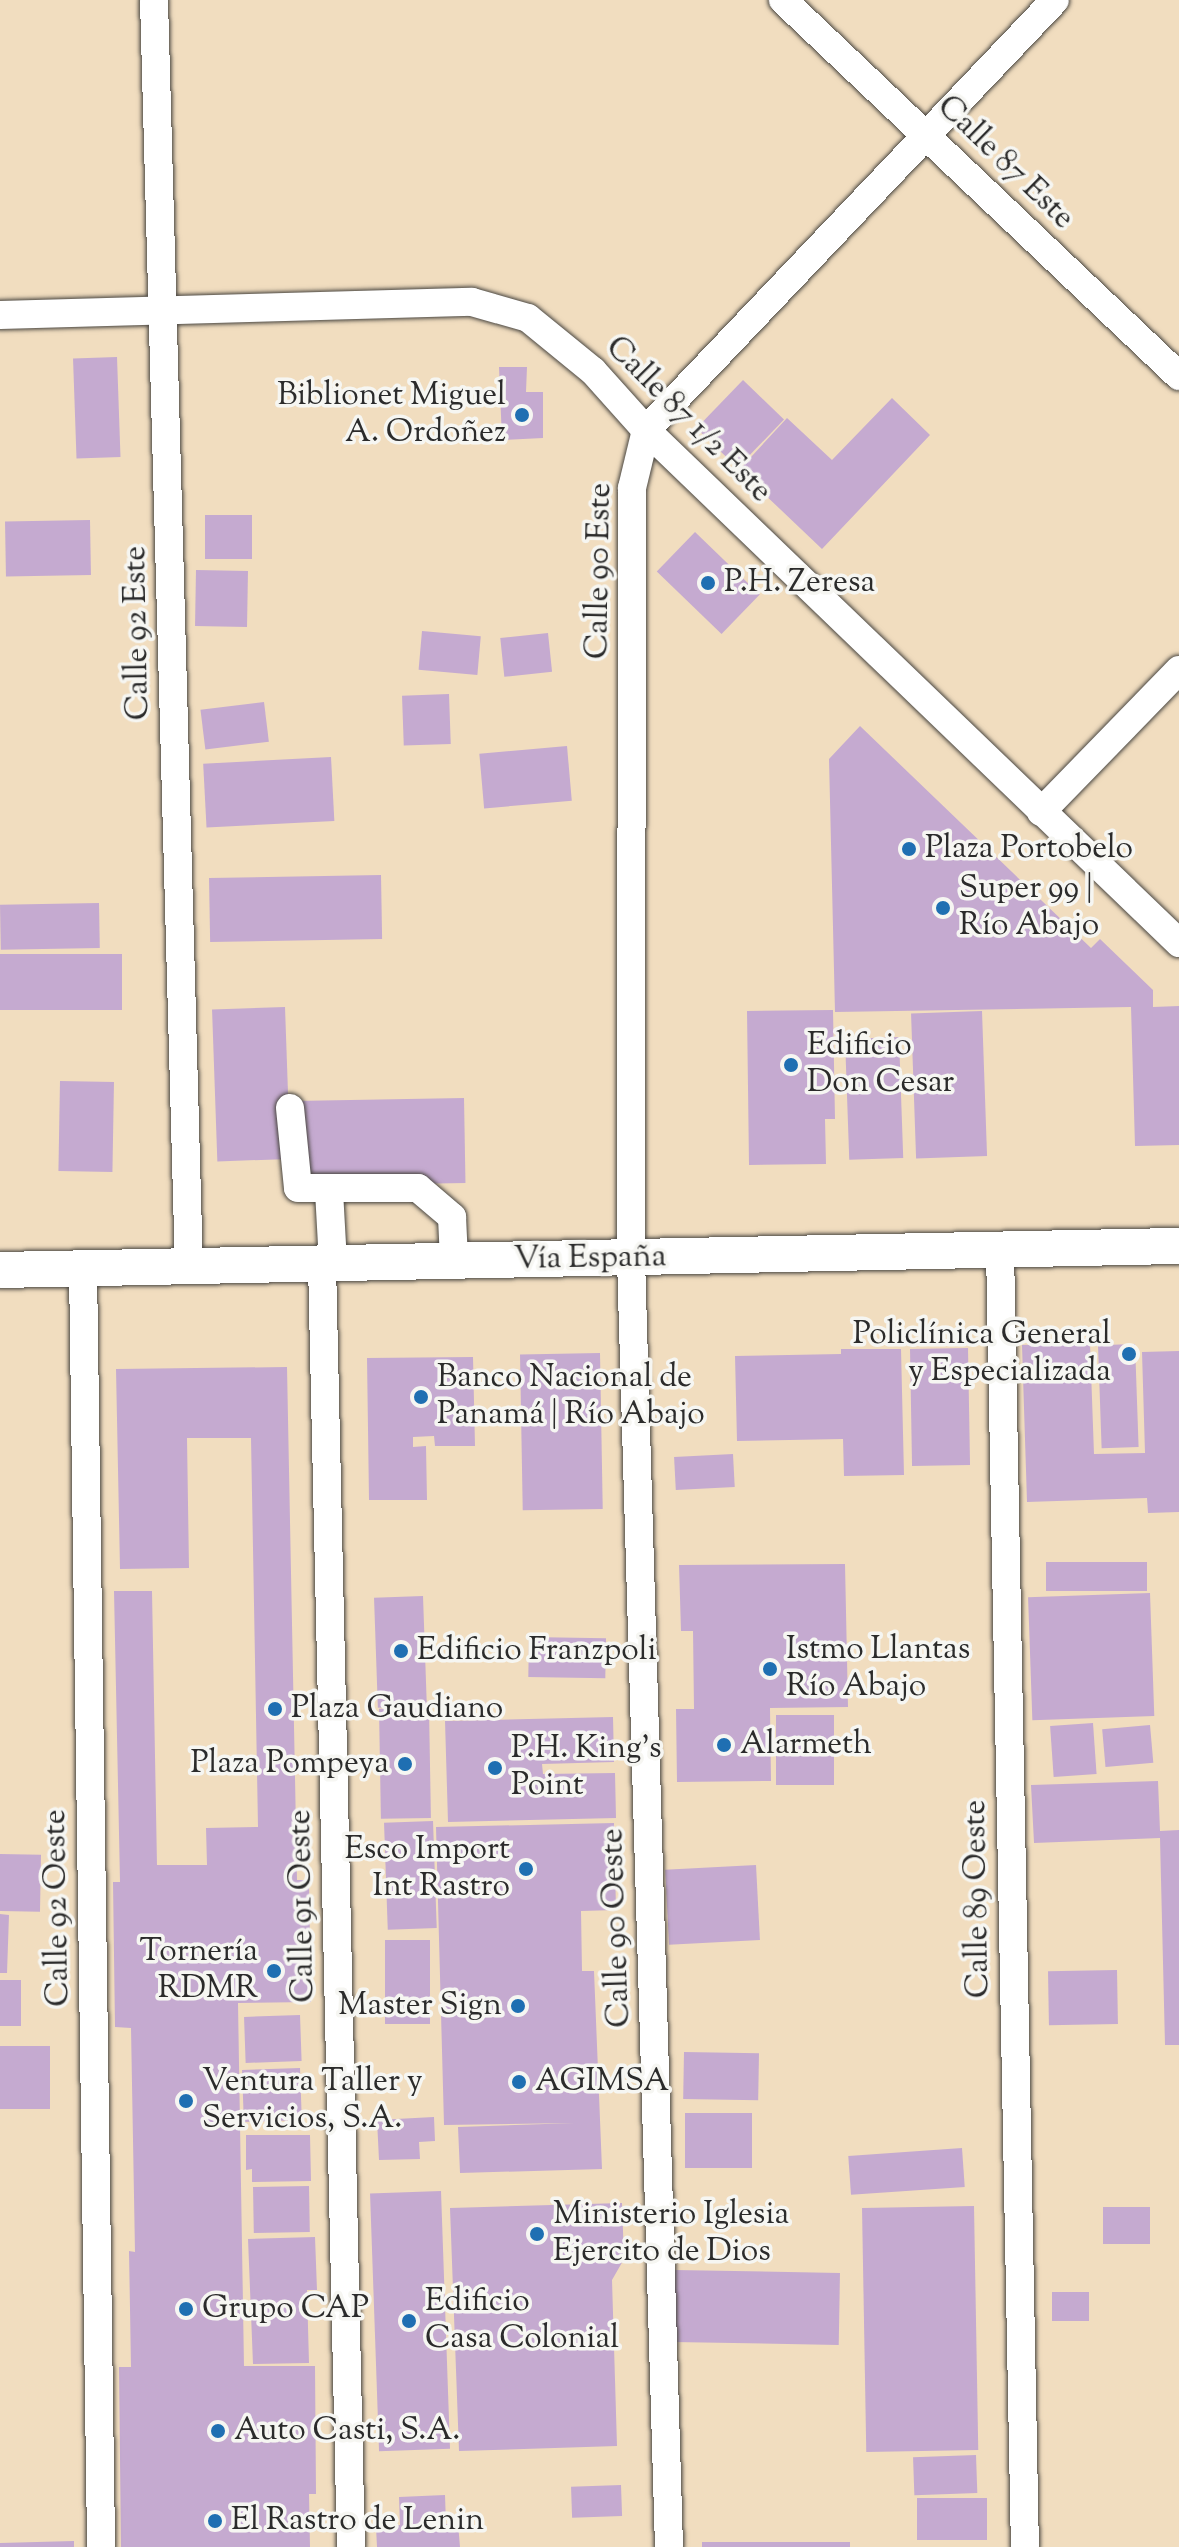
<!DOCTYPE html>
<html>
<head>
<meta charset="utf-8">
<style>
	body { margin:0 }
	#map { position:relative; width:1179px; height:2547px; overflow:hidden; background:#f1ddbf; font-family:"Sorts Mill Goudy",serif }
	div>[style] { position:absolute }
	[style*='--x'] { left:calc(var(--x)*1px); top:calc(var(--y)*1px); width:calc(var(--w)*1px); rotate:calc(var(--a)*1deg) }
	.building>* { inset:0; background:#c5aad0; transform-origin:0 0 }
	.roads { filter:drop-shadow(0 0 2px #494641) drop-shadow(0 0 2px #494641) }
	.minor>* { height:28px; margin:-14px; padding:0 14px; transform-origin:14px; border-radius:14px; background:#fff }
	.major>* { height:36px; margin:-18px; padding:0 18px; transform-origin:18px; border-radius:18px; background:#fff }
	.dots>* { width:22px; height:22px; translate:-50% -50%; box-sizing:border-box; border:4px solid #f6f6f2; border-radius:50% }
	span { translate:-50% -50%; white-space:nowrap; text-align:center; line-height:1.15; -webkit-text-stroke:7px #f6f6f2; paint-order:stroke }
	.street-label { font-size:32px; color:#2b2b2b }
	.poi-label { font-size:32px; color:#2b2b2b }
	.right { translate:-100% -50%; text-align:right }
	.left { translate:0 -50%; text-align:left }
</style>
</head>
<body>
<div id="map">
	<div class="building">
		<div style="left:117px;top:357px;width:100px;height:44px;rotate:88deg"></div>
		<div style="clip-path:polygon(499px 367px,527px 367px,526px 392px,543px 392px,543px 438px,502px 440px)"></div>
		<div style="left:743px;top:380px;width:57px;height:67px;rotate:44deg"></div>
		<div style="clip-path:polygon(892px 398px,930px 435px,822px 549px,739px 470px,787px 418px,832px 460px)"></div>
		<div style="left:205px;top:515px;width:47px;height:44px"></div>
		<div style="left:90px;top:520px;width:55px;height:85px;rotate:89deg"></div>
		<div style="left:695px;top:532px;width:90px;height:55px;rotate:44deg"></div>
		<div style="left:196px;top:570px;width:52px;height:56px;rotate:1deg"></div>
		<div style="left:422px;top:631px;width:59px;height:39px;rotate:5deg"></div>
		<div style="left:548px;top:633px;width:39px;height:48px;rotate:84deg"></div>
		<div style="left:449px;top:694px;width:50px;height:47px;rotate:88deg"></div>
		<div style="left:264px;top:702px;width:40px;height:64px;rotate:83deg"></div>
		<div style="clip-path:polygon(860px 726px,1091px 948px,1100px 939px,1153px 990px,1153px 1007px,1179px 1006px,1179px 1145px,1135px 1146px,1131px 1007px,835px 1012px,829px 759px)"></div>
		<div style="left:567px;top:746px;width:55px;height:88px;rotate:85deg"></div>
		<div style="left:331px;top:757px;width:64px;height:128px;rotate:87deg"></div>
		<div style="left:381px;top:875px;width:64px;height:172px;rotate:89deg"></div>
		<div style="left:99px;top:903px;width:45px;height:99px;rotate:89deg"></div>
		<div style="left:122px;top:954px;width:56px;height:122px;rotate:90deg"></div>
		<div style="left:285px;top:1007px;width:152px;height:73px;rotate:88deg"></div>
		<div style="clip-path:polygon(833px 1010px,835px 1119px,825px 1119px,826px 1164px,749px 1165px,747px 1011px)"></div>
		<div style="left:982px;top:1011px;width:145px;height:71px;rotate:88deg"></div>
		<div style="left:899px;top:1037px;width:121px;height:54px;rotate:88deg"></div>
		<div style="left:60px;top:1081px;width:54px;height:90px;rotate:1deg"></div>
		<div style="left:464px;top:1098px;width:85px;height:170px;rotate:89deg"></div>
		<div style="clip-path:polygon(1090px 1343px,1094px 1454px,1145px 1453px,1142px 1352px,1179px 1351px,1179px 1512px,1148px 1513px,1147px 1498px,1027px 1502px,1022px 1345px)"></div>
		<div style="left:1135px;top:1344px;width:103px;height:37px;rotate:88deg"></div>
		<div style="left:968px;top:1348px;width:117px;height:58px;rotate:89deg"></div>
		<div style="clip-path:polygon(841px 1349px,901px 1349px,904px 1475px,844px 1476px,843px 1439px,737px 1441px,735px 1356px,841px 1354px)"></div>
		<div style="left:600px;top:1353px;width:156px;height:80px;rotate:89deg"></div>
		<div style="clip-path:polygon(473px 1357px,475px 1446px,435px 1446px,434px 1436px,413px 1437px,413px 1447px,426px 1446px,427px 1500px,369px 1500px,367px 1358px)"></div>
		<div style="clip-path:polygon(287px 1367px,297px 1880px,309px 1880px,311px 2002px,238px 2003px,244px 2366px,315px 2366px,316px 2494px,309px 2494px,310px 2547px,121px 2547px,119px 2367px,131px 2367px,129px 2251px,135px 2252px,131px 2028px,115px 2027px,113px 1882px,120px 1882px,114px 1591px,152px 1591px,157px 1865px,207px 1865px,206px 1828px,258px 1827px,251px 1438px,187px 1438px,189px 1568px,120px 1569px,116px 1369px)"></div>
		<div style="left:733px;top:1454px;width:33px;height:59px;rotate:87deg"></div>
		<div style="left:1147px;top:1562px;width:29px;height:101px;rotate:90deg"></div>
		<div style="clip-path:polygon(845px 1564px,848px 1707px,770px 1708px,771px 1781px,677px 1782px,676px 1709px,694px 1709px,693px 1631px,681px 1631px,679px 1565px)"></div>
		<div style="left:1150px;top:1593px;width:123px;height:122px;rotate:88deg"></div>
		<div style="left:423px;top:1596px;width:110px;height:49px;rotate:88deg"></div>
		<div style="left:529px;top:1637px;width:77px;height:40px;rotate:1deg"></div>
		<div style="left:429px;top:1708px;width:110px;height:50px;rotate:89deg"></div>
		<div style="left:776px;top:1715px;width:58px;height:70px"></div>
		<div style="clip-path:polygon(613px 1717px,614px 1762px,542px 1764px,543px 1774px,615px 1773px,616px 1818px,448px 1822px,445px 1721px)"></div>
		<div style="left:1093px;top:1723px;width:51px;height:43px;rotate:86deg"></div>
		<div style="left:1150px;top:1725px;width:38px;height:48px;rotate:85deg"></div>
		<div style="clip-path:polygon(1158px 1781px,1160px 1831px,1179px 1830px,1179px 2045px,1165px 2045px,1160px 1838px,1034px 1843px,1031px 1785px)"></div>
		<div style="left:433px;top:1821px;width:107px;height:49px;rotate:88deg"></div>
		<div style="clip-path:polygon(614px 1823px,616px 1910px,581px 1911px,582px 1971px,594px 1971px,602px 2169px,460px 2173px,458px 2127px,575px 2123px,444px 2125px,436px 1827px)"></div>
		<div style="left:0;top:1854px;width:41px;height:57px;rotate:1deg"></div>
		<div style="left:756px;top:1865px;width:75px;height:91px;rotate:87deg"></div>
		<div style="clip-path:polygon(0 1914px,9px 1915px,7px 1973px,0 1973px)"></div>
		<div style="left:385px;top:1940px;width:45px;height:84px"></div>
		<div style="left:1117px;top:1970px;width:54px;height:69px;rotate:89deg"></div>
		<div style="left:0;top:1980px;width:21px;height:46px"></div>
		<div style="left:300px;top:2015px;width:46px;height:56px;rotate:88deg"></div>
		<div style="left:50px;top:2046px;width:63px;height:50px;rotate:90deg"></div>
		<div style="left:684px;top:2052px;width:75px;height:47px;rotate:1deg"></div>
		<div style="left:300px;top:2068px;width:52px;height:58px;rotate:88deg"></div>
		<div style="left:685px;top:2113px;width:67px;height:55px"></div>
		<div style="clip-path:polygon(434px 2117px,435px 2141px,419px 2142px,420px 2159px,379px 2160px,377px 2120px)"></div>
		<div style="clip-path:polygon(246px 2135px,310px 2135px,311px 2181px,252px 2182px,252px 2169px,246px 2170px)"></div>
		<div style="left:962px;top:2148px;width:39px;height:114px;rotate:86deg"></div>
		<div style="left:309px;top:2186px;width:46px;height:56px;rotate:89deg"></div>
		<div style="left:441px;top:2191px;width:258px;height:71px;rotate:88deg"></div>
		<div style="clip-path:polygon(622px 2203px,624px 2259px,612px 2280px,617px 2446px,459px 2451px,450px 2208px)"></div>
		<div style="left:974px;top:2206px;width:244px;height:112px;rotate:89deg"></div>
		<div style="left:1150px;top:2207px;width:37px;height:47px;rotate:90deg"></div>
		<div style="clip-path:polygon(315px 2237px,317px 2290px,307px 2290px,309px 2363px,253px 2364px,248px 2239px)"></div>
		<div style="left:674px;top:2270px;width:166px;height:72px;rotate:1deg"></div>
		<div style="left:1052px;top:2292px;width:37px;height:29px"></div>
		<div style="left:976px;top:2455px;width:38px;height:63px;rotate:88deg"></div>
		<div style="left:621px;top:2485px;width:31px;height:50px;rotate:88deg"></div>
		<div style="clip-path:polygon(445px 2495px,446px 2524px,458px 2523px,460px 2547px,377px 2547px,376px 2527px,400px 2525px,399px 2497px)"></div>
		<div style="left:917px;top:2498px;width:70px;height:42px"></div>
		<div style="clip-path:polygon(74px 2541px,74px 2547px,0 2547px,0 2543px)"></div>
		<div style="left:702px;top:2542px;width:148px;height:5px"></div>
	</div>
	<div class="roads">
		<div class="minor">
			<div style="--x:154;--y:0;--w:1265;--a:88.42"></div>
			<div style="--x:783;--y:0;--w:546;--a:43.52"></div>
			<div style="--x:0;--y:315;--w:472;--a:-1.6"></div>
			<div style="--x:472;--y:302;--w:58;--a:15.9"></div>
			<div style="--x:528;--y:318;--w:84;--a:39.2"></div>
			<div style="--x:593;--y:371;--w:79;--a:48.1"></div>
			<div style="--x:646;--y:430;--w:740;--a:43.9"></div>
			<div style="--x:1041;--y:812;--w:198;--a:-45.8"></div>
			<div style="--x:290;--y:1108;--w:80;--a:84.3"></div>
			<div style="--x:298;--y:1188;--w:120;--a:0"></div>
			<div style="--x:418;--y:1188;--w:45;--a:40.5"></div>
			<div style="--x:452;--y:1217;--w:43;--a:87.3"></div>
			<div style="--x:329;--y:1191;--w:72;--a:86.8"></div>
			<div style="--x:1000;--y:1249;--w:1298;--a:88.9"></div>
			<div style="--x:322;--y:1263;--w:1284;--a:88.71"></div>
			<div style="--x:83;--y:1268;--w:1279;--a:89.19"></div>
			<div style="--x:669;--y:2547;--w:1288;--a:-91.69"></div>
			<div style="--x:631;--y:1260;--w:772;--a:-89.93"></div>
			<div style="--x:632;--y:488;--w:60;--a:-76.4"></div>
			<div style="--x:646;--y:430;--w:593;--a:-46.43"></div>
		</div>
		<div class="major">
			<div style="--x:0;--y:1270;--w:1179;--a:-1.17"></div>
		</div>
	</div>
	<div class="dots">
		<div style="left:522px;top:415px;background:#1f6fb2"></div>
		<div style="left:708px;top:583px;background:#1f6fb2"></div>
		<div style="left:909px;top:849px;background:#1f6fb2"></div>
		<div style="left:943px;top:908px;background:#1f6fb2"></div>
		<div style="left:791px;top:1065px;background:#1f6fb2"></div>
		<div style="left:1129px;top:1354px;background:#1f6fb2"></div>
		<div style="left:421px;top:1397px;background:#1f6fb2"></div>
		<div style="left:401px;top:1651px;background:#1f6fb2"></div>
		<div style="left:770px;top:1669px;background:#1f6fb2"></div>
		<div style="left:275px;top:1709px;background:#1f6fb2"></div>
		<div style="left:724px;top:1745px;background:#1f6fb2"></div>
		<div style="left:405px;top:1764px;background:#1f6fb2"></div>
		<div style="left:495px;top:1768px;background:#1f6fb2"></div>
		<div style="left:526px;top:1869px;background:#1f6fb2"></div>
		<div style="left:274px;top:1971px;background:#1f6fb2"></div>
		<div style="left:518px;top:2006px;background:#1f6fb2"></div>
		<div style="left:519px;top:2082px;background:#1f6fb2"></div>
		<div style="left:186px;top:2101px;background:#1f6fb2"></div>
		<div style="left:537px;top:2234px;background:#1f6fb2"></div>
		<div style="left:186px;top:2309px;background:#1f6fb2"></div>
		<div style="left:409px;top:2321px;background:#1f6fb2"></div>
		<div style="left:218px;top:2431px;background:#1f6fb2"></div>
		<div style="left:215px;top:2521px;background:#1f6fb2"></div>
	</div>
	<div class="street-label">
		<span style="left:1005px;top:163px;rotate:44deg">Calle 87 Este</span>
		<span style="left:688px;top:420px;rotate:45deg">Calle 87 1/2 Este</span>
		<span style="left:600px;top:571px;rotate:-89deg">Calle 90 Este</span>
		<span style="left:138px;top:633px;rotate:-91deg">Calle 92 Este</span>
		<span style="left:590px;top:1259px;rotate:-1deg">Vía España</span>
		<span style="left:978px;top:1899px;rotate:-91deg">Calle 89 Oeste</span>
		<span style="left:303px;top:1906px;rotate:-91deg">Calle 91 Oeste</span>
		<span style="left:58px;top:1908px;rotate:-91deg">Calle 92 Oeste</span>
		<span style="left:617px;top:1928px;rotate:-92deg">Calle 90 Oeste</span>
	</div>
	<div class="poi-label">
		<span class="right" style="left:506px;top:415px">Biblionet Miguel<br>A. Ordoñez</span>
		<span class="left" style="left:724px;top:583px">P.H. Zeresa</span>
		<span class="left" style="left:925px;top:849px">Plaza Portobelo</span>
		<span class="left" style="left:959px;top:908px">Super 99 |<br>Río Abajo</span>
		<span class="left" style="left:807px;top:1065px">Edificio<br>Don Cesar</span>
		<span class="right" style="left:1111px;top:1354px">Policlínica General<br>y Especializada</span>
		<span class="left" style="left:437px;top:1397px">Banco Nacional de<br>Panamá | Río Abajo</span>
		<span class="left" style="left:417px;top:1651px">Edificio Franzpoli</span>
		<span class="left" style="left:786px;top:1669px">Istmo Llantas<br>Río Abajo</span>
		<span class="left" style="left:291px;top:1709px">Plaza Gaudiano</span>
		<span class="left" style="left:740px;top:1745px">Alarmeth</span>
		<span class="left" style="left:511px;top:1768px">P.H. King's<br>Point</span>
		<span class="right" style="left:389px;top:1764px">Plaza Pompeya</span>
		<span class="right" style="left:510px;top:1869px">Esco Import<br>Int Rastro</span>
		<span class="right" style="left:258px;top:1971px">Tornería<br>RDMR</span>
		<span class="right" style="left:502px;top:2006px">Master Sign</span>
		<span class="left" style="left:535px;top:2082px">AGIMSA</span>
		<span class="left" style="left:202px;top:2101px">Ventura Taller y<br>Servicios, S.A.</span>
		<span class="left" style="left:553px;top:2234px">Ministerio Iglesia<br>Ejercito de Dios</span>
		<span class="left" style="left:425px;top:2321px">Edificio<br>Casa Colonial</span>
		<span class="left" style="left:202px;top:2309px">Grupo CAP</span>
		<span class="left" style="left:234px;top:2431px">Auto Casti, S.A.</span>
		<span class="left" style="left:231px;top:2521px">El Rastro de Lenin</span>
	</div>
</div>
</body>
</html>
